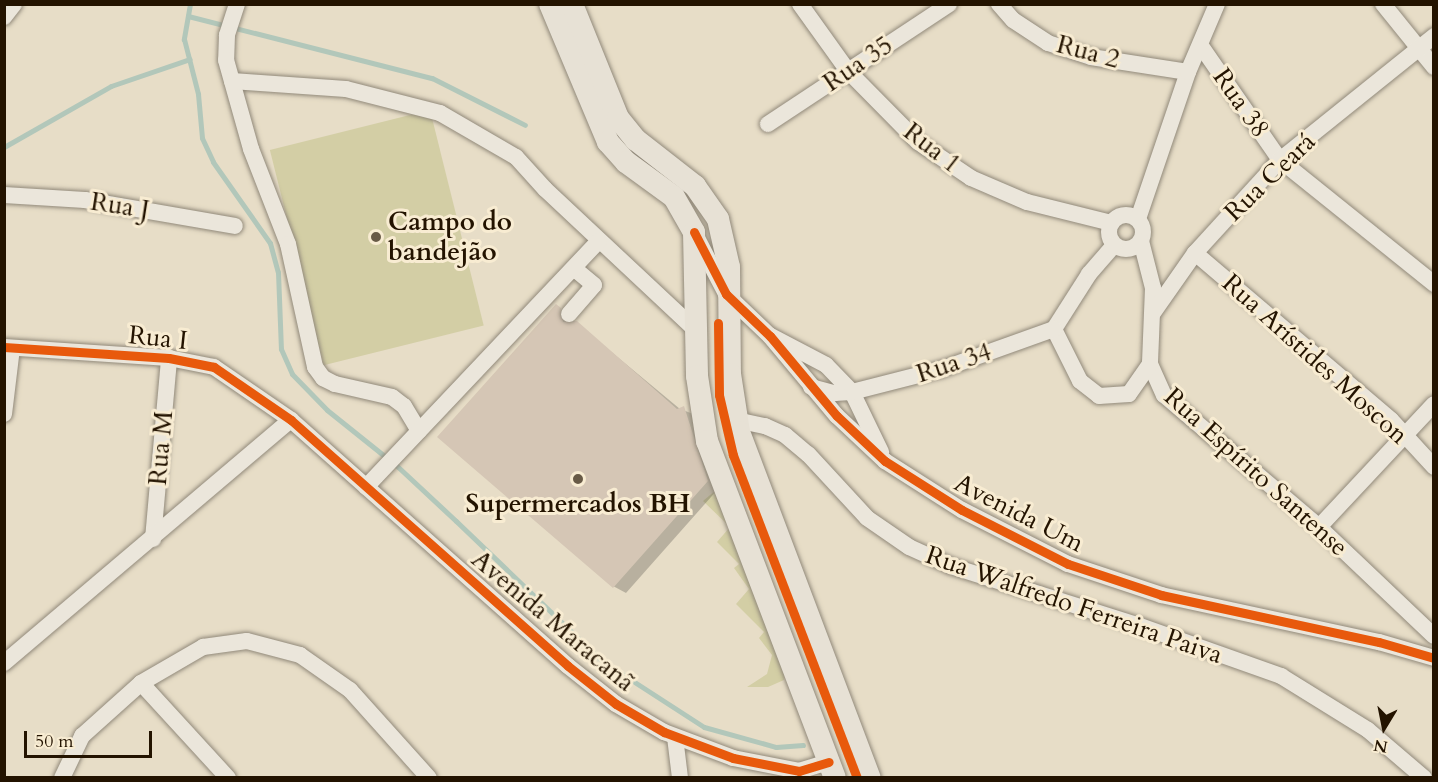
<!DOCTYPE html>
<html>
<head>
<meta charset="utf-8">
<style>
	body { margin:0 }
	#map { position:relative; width:1438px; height:782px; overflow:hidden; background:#e7ddc7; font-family:Cardo,serif }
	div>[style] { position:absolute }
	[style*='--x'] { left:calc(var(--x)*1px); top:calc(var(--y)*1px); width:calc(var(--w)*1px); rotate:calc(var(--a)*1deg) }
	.green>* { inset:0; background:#d3cea5; transform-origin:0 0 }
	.shadow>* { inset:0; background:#0003 }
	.stream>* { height:5px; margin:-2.5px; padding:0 2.5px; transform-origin:2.5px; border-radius:2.5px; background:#b2c7ba }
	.building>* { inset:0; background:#d5c6b5 }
	.roads { filter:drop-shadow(0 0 2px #91897a) drop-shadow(0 0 2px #91897a) }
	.minor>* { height:16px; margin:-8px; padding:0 8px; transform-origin:8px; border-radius:8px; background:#ebe6db }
	.minor>.ring { margin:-8px; padding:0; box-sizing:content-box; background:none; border:16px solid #ebe6db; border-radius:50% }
	.major>* { height:22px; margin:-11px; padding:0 11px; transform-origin:11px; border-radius:11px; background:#e7e1d5 }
	.cycleway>* { height:9px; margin:-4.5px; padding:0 4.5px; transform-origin:4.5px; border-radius:4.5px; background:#e8590c }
	.dots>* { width:16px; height:16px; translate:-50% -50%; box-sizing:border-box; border:3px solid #f8ecd2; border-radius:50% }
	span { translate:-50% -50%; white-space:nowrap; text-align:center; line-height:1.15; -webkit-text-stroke:6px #f8ecd2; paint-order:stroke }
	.street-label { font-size:26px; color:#231300 }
	.poi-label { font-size:26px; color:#231300; font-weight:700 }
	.left { translate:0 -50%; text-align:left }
	.frame { position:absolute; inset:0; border:6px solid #231300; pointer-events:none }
	.north { position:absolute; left:1354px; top:698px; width:60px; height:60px; -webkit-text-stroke:4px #f8ecd2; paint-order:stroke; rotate:190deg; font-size:16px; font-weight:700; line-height:24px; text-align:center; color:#231300 }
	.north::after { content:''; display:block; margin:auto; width:21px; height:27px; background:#231300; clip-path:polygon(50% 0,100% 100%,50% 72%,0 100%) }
	.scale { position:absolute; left:24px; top:731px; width:128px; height:27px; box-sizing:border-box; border:3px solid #231300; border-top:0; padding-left:8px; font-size:18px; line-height:21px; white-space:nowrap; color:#231300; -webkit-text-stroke:4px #f8ecd2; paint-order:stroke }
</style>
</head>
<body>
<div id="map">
	<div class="green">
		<div style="left:430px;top:110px;width:222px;height:165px;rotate:76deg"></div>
		<div style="clip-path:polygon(716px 490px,785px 675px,784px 680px,768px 687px,747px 687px,767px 674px,772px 655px,759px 638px,764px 632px,736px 604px,749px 589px,734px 568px,739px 564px,717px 542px,730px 527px,703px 501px)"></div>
	</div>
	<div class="shadow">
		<div style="clip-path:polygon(556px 306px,680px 409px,696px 415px,719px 488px,626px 593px,613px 586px)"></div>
	</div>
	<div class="stream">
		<div style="--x:190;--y:4;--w:36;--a:100"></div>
		<div style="--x:184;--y:39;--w:57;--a:75.7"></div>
		<div style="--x:198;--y:94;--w:44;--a:84.8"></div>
		<div style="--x:202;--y:138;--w:26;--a:65"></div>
		<div style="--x:213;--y:162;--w:99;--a:54.9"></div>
		<div style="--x:270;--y:243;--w:30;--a:75"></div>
		<div style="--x:278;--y:272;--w:77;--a:87.8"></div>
		<div style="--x:281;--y:349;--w:27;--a:66"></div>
		<div style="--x:292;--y:374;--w:50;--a:45.8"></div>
		<div style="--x:327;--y:410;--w:90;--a:38.7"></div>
		<div style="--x:397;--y:466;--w:81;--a:43"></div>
		<div style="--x:456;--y:521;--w:202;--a:43.8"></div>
		<div style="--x:602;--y:661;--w:121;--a:32.9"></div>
		<div style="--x:704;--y:727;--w:75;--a:15.5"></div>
		<div style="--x:776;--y:747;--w:27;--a:-4"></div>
		<div style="--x:188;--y:16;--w:252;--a:14.3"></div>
		<div style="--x:432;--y:78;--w:104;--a:26.8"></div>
		<div style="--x:4;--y:147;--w:123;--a:-29.7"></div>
		<div style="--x:111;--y:86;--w:83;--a:-18.9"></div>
	</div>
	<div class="building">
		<div style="clip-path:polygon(556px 304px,561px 308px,563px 322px,577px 321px,677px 409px,684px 406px,708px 481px,613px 588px,437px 437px)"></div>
	</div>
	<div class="roads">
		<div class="minor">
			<div style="--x:237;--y:4;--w:33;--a:108"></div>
			<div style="--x:227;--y:35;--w:25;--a:92"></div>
			<div style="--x:226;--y:60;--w:92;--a:74.3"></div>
			<div style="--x:251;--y:149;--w:102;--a:68.7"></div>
			<div style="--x:288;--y:244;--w:126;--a:77.6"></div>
			<div style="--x:315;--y:367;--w:14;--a:54"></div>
			<div style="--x:323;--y:378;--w:13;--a:27"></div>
			<div style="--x:335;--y:384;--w:58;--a:12.8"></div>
			<div style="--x:392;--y:397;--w:15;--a:37"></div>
			<div style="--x:404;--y:406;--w:29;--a:59"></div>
			<div style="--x:800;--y:4;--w:82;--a:54.4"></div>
			<div style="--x:848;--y:71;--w:100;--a:45.4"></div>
			<div style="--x:918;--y:142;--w:64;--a:34.2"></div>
			<div style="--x:971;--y:178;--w:61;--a:23.2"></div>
			<div style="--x:1027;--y:202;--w:87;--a:14"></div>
			<div style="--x:999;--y:4;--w:21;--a:49"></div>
			<div style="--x:1013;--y:20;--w:42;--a:33.3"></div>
			<div style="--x:1048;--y:43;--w:45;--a:18"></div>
			<div style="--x:1091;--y:57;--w:98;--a:8.8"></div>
			<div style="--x:1383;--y:4;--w:81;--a:51"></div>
			<div style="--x:4;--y:17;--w:16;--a:-52"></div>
			<div style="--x:1201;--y:46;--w:139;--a:55.3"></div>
			<div style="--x:1280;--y:160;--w:198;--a:38.8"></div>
			<div style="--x:232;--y:81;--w:114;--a:4"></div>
			<div style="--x:346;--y:89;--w:97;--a:14.3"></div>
			<div style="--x:440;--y:113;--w:88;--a:30.1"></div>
			<div style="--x:516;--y:157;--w:43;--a:47.8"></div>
			<div style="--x:545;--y:189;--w:209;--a:43.1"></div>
			<div style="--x:768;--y:124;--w:217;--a:-33.5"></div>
			<div style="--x:4;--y:195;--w:81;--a:3.5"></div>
			<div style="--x:85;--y:200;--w:152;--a:9.8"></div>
			<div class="ring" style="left:1109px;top:215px;width:18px;height:18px"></div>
			<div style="--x:1138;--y:219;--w:155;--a:-71.2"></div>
			<div style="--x:1188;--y:72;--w:74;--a:-66.9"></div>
			<div style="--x:697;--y:238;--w:63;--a:62.6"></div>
			<div style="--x:726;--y:294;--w:61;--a:43.7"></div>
			<div style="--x:770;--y:336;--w:104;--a:50.1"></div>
			<div style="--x:837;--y:416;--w:66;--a:43.2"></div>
			<div style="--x:885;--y:461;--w:91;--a:32.5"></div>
			<div style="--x:962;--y:510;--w:119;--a:27"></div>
			<div style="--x:1068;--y:564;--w:98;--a:18.4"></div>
			<div style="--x:1161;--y:595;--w:223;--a:12.2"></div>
			<div style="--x:1379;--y:642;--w:57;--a:16.2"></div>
			<div style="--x:1141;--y:241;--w:49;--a:75.7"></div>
			<div style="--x:1153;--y:288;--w:76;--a:92.3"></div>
			<div style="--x:1150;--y:364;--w:34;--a:66"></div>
			<div style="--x:1164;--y:395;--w:204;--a:40.4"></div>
			<div style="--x:1319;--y:527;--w:158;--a:43.5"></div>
			<div style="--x:1195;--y:253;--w:257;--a:40.4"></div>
			<div style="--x:1391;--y:420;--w:64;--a:47.5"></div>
			<div style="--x:1153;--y:313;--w:73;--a:-55"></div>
			<div style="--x:1195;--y:253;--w:126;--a:-47.6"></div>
			<div style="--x:1280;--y:160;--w:198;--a:-38.8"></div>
			<div style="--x:569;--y:314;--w:38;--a:-49"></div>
			<div style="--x:594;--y:285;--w:26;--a:-140"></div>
			<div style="--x:1054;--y:329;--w:58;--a:63.4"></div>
			<div style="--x:1080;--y:381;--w:24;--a:38"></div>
			<div style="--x:1099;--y:396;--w:30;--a:-4"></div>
			<div style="--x:1129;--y:394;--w:37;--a:-55"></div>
			<div style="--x:1054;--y:329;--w:65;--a:-57.5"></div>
			<div style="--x:1089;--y:274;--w:38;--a:-49"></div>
			<div style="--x:771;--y:336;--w:62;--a:27.8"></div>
			<div style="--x:826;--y:365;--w:37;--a:46"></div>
			<div style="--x:852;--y:392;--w:67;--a:64.2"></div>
			<div style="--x:4;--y:347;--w:165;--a:3.8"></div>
			<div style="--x:169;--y:358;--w:46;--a:11.3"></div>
			<div style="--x:214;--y:367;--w:93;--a:34.5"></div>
			<div style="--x:291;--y:420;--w:370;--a:41.6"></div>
			<div style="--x:568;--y:666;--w:61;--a:38.4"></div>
			<div style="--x:616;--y:704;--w:56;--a:30.3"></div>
			<div style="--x:664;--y:732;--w:74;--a:20.6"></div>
			<div style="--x:733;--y:758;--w:67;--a:11.1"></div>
			<div style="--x:799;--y:771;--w:31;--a:-17"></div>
			<div style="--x:811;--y:387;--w:24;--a:15"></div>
			<div style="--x:834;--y:393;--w:18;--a:-3"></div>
			<div style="--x:852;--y:392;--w:93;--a:-14.3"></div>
			<div style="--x:942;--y:369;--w:119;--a:-19.7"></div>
			<div style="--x:4;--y:414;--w:66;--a:-83.1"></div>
			<div style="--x:736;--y:420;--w:30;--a:12"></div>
			<div style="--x:765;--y:426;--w:22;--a:24"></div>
			<div style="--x:785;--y:435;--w:30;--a:40"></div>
			<div style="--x:808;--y:454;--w:87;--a:47.3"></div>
			<div style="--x:867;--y:518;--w:51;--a:34.6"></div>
			<div style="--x:909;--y:547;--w:46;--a:24.3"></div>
			<div style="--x:951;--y:566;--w:198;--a:17.6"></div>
			<div style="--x:1140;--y:626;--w:150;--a:19.5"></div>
			<div style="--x:1281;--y:676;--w:102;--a:31.8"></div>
			<div style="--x:1368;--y:730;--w:74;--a:40.6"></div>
			<div style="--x:366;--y:487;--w:339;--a:-46.6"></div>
			<div style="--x:1319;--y:527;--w:168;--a:-46.9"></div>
			<div style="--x:153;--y:539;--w:182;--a:-84.9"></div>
			<div style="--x:4;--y:663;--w:376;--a:-40.3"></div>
			<div style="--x:141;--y:683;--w:129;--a:47.5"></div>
			<div style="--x:675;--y:737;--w:41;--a:83"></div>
			<div style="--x:62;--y:778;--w:47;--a:-64.5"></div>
			<div style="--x:82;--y:736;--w:79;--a:-41.9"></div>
			<div style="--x:141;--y:683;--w:72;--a:-30.1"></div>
			<div style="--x:203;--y:647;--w:44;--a:-7.8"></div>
			<div style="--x:247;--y:641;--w:55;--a:14.8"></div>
			<div style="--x:300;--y:655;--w:61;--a:35"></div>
			<div style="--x:350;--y:690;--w:118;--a:48.1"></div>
		</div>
		<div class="major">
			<div style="--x:550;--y:4;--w:150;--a:67.2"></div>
			<div style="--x:608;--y:142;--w:27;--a:48"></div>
			<div style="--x:626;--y:162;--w:59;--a:36.1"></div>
			<div style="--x:674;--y:197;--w:40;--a:60.3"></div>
			<div style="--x:694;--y:232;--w:144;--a:88.8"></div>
			<div style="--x:697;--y:376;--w:66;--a:81.3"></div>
			<div style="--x:707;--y:441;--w:360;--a:69.2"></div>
			<div style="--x:572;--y:4;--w:123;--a:68"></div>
			<div style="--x:618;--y:118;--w:28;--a:51"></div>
			<div style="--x:636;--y:140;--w:75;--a:37.9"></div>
			<div style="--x:695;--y:186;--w:40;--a:55.1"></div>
			<div style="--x:718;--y:219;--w:49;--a:77.1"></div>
			<div style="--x:729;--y:267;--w:107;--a:89.5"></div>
			<div style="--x:730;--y:374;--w:59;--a:81.2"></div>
			<div style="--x:739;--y:432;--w:370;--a:69.3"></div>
		</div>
	</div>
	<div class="cycleway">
		<div style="--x:694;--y:232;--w:70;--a:62.7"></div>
		<div style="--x:726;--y:294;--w:61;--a:43.7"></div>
		<div style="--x:770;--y:336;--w:104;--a:50.1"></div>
		<div style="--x:837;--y:416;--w:66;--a:43.2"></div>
		<div style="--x:885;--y:461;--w:91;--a:32.5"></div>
		<div style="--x:962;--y:510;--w:119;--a:27"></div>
		<div style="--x:1068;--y:564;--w:98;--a:18.4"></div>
		<div style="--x:1161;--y:595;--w:223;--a:12.2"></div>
		<div style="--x:1379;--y:642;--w:57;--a:16.2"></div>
		<div style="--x:718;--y:323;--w:72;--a:89.2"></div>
		<div style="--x:719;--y:395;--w:62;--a:76.9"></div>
		<div style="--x:733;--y:455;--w:346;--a:69"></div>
		<div style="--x:4;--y:347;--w:165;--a:3.8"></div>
		<div style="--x:169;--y:358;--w:46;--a:11.3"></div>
		<div style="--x:214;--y:367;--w:93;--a:34.5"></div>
		<div style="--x:291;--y:420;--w:370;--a:41.6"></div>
		<div style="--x:568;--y:666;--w:61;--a:38.4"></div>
		<div style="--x:616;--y:704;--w:56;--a:30.3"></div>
		<div style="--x:664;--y:732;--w:74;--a:20.6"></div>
		<div style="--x:733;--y:758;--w:67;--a:11.1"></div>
		<div style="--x:799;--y:771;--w:31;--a:-17"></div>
	</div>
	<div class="dots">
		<div style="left:376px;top:237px;background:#685a46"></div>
		<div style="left:578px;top:479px;background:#685a46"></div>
	</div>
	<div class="street-label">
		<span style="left:1088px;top:52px;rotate:15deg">Rua 2</span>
		<span style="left:858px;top:64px;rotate:-34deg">Rua 35</span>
		<span style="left:1241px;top:103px;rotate:55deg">Rua 38</span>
		<span style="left:932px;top:148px;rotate:38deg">Rua 1</span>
		<span style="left:1270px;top:177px;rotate:-44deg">Rua Ceará</span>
		<span style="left:120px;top:206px;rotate:9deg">Rua J</span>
		<span style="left:158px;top:338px;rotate:6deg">Rua I</span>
		<span style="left:1315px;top:359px;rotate:42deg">Rua Arístides Moscon</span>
		<span style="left:954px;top:363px;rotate:-18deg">Rua 34</span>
		<span style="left:161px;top:448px;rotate:-85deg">Rua M</span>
		<span style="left:1256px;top:472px;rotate:42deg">Rua Espírito Santense</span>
		<span style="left:1019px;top:513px;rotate:27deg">Avenida Um</span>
		<span style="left:1074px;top:605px;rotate:19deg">Rua Walfredo Ferreira Paiva</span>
		<span style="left:553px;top:621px;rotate:40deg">Avenida Maracanã</span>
	</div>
	<div class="poi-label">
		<span class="left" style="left:388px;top:237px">Campo do<br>bandejão</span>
		<span style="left:578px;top:504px">Supermercados BH</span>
	</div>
	<div class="frame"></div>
	<div class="north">N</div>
	<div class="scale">50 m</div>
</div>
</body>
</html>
